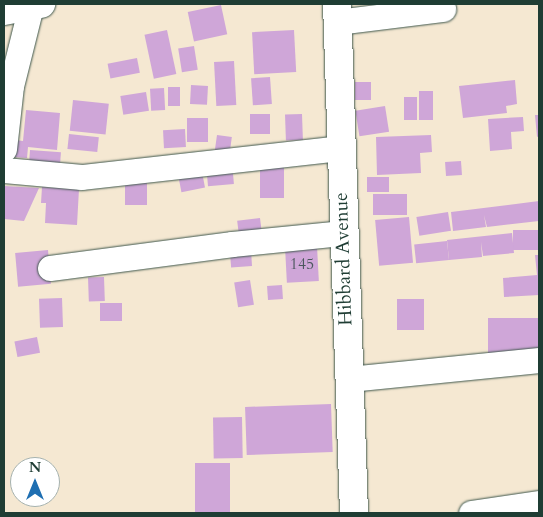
<!DOCTYPE html>
<html>
<head>
<meta charset="utf-8">
<style>
	body { margin:0 }
	#map { position:relative; width:543px; height:517px; overflow:hidden; background:#f5e8d2; font-family:Cardo,serif }
	div>[style] { position:absolute }
	[style*='--x'] { left:calc(var(--x)*1px); top:calc(var(--y)*1px); width:calc(var(--w)*1px); rotate:calc(var(--a)*1deg) }
	.building>* { inset:0; background:#cfa6d8; transform-origin:0 0 }
	.roads { filter:drop-shadow(0 0 1px #3f574c) drop-shadow(0 0 1px #3f574c) }
	.minor>* { height:25px; margin:-12.5px; padding:0 12.5px; transform-origin:12.5px; border-radius:12.5px; background:#fff }
	.major>* { height:28px; margin:-14px; padding:0 14px; transform-origin:14px; border-radius:14px; background:#fff }
	span { translate:-50% -50%; white-space:nowrap; text-align:center; line-height:1.15; -webkit-text-stroke:4.5px #fff; paint-order:stroke }
	.number-label { font-size:16px; color:#4b575d }
	.number-label span { -webkit-text-stroke-width:0 }
	.street-label { font-size:19px; color:#1f3d34 }
	.frame { position:absolute; inset:0; border:5px solid #1f3d34; pointer-events:none }
	.north { position:absolute; left:10px; top:457px; width:50px; height:50px; box-sizing:border-box; background:#fff; border:1px solid #a5b1ae; border-radius:50%; rotate:0deg; font-size:14px; font-weight:700; line-height:20px; text-align:center; color:#1f3d34 }
	.north::after { content:''; display:block; margin:auto; width:18px; height:22px; background:#1f6fb2; clip-path:polygon(50% 0,100% 100%,50% 72%,0 100%) }
</style>
</head>
<body>
<div id="map">
	<div class="building">
		<div style="left:221px;top:5px;width:30px;height:34px;rotate:78deg"></div>
		<div style="left:167px;top:30px;width:45px;height:23px;rotate:78deg"></div>
		<div style="left:294px;top:30px;width:42px;height:42px;rotate:87deg"></div>
		<div style="left:194px;top:46px;width:24px;height:16px;rotate:81deg"></div>
		<div style="left:137px;top:58px;width:15px;height:30px;rotate:79deg"></div>
		<div style="left:234px;top:61px;width:44px;height:20px;rotate:87deg"></div>
		<div style="left:270px;top:77px;width:27px;height:19px;rotate:86deg"></div>
		<div style="clip-path:polygon(515px 80px,517px 104px,506px 106px,507px 113px,463px 118px,459px 86px)"></div>
		<div style="left:355px;top:82px;width:16px;height:18px"></div>
		<div style="left:191px;top:85px;width:17px;height:19px;rotate:3deg"></div>
		<div style="left:168px;top:87px;width:12px;height:19px"></div>
		<div style="left:164px;top:88px;width:22px;height:14px;rotate:87deg"></div>
		<div style="left:419px;top:91px;width:14px;height:29px"></div>
		<div style="left:146px;top:92px;width:19px;height:26px;rotate:81deg"></div>
		<div style="left:404px;top:97px;width:13px;height:23px"></div>
		<div style="left:73px;top:100px;width:36px;height:31px;rotate:6deg"></div>
		<div style="left:385px;top:106px;width:26px;height:30px;rotate:81deg"></div>
		<div style="clip-path:polygon(26px 110px,60px 113px,57px 150px,28px 147px,27px 158px,13px 157px,15px 140px,23px 141px)"></div>
		<div style="left:270px;top:114px;width:20px;height:20px;rotate:90deg"></div>
		<div style="left:302px;top:114px;width:26px;height:17px;rotate:88deg"></div>
		<div style="clip-path:polygon(535px 115px,539px 115px,539px 136px,537px 137px)"></div>
		<div style="clip-path:polygon(523px 117px,524px 131px,511px 132px,512px 149px,490px 151px,488px 119px)"></div>
		<div style="left:187px;top:118px;width:21px;height:24px"></div>
		<div style="left:185px;top:129px;width:18px;height:22px;rotate:87deg"></div>
		<div style="left:69px;top:134px;width:30px;height:15px;rotate:6deg"></div>
		<div style="left:217px;top:135px;width:15px;height:17px;rotate:8deg"></div>
		<div style="clip-path:polygon(431px 135px,432px 152px,420px 153px,421px 173px,377px 175px,376px 137px)"></div>
		<div style="left:30px;top:150px;width:31px;height:14px;rotate:4deg"></div>
		<div style="left:260px;top:158px;width:24px;height:40px"></div>
		<div style="left:461px;top:161px;width:14px;height:16px;rotate:86deg"></div>
		<div style="left:232px;top:162px;width:22px;height:26px;rotate:85deg"></div>
		<div style="left:201px;top:167px;width:21px;height:24px;rotate:79deg"></div>
		<div style="left:125px;top:174px;width:22px;height:31px"></div>
		<div style="left:389px;top:177px;width:15px;height:22px;rotate:90deg"></div>
		<div style="clip-path:polygon(4px 186px,39px 188px,24px 221px,4px 219px)"></div>
		<div style="clip-path:polygon(42px 187px,79px 189px,77px 225px,45px 223px,46px 203px,41px 203px)"></div>
		<div style="left:407px;top:194px;width:21px;height:34px;rotate:90deg"></div>
		<div style="clip-path:polygon(539px 201px,539px 221px,487px 227px,484px 215px,486px 227px,453px 231px,451px 212px)"></div>
		<div style="left:448px;top:212px;width:19px;height:32px;rotate:81deg"></div>
		<div style="left:409px;top:217px;width:46px;height:34px;rotate:85deg"></div>
		<div style="left:260px;top:218px;width:16px;height:23px;rotate:83deg"></div>
		<div style="left:539px;top:230px;width:20px;height:26px;rotate:90deg"></div>
		<div style="clip-path:polygon(512px 233px,514px 253px,483px 256px,481px 242px,482px 257px,449px 260px,447px 240px)"></div>
		<div style="left:447px;top:241px;width:19px;height:33px;rotate:84deg"></div>
		<div style="left:317px;top:246px;width:35px;height:32px;rotate:87deg"></div>
		<div style="left:48px;top:250px;width:34px;height:33px;rotate:85deg"></div>
		<div style="left:251px;top:251px;width:15px;height:21px;rotate:86deg"></div>
		<div style="clip-path:polygon(535px 255px,539px 255px,539px 295px,504px 297px,503px 278px,537px 275px)"></div>
		<div style="left:104px;top:277px;width:24px;height:16px;rotate:88deg"></div>
		<div style="left:250px;top:280px;width:25px;height:16px;rotate:81deg"></div>
		<div style="left:282px;top:285px;width:14px;height:15px;rotate:86deg"></div>
		<div style="left:62px;top:298px;width:29px;height:23px;rotate:88deg"></div>
		<div style="left:397px;top:299px;width:27px;height:31px"></div>
		<div style="left:122px;top:303px;width:18px;height:22px;rotate:90deg"></div>
		<div style="left:539px;top:318px;width:41px;height:51px;rotate:90deg"></div>
		<div style="left:37px;top:337px;width:16px;height:23px;rotate:79deg"></div>
		<div style="left:331px;top:404px;width:48px;height:86px;rotate:88deg"></div>
		<div style="left:242px;top:417px;width:41px;height:29px;rotate:89deg"></div>
		<div style="left:195px;top:463px;width:35px;height:50px"></div>
	</div>
	<div class="roads">
		<div class="minor">
			<div style="--x:337;--y:22;--w:107;--a:-7"></div>
			<div style="--x:4;--y:149;--w:63;--a:-83.7"></div>
			<div style="--x:11;--y:86;--w:82;--a:-76"></div>
			<div style="--x:4;--y:170;--w:78;--a:5.1"></div>
			<div style="--x:82;--y:177;--w:260;--a:-6.4"></div>
			<div style="--x:50;--y:268;--w:184;--a:-7.5"></div>
			<div style="--x:232;--y:244;--w:112;--a:-5.7"></div>
			<div style="--x:349;--y:379;--w:191;--a:-5.7"></div>
			<div style="--x:471;--y:513;--w:69;--a:-8.4"></div>
		</div>
		<div class="major">
			<div style="--x:337;--y:4;--w:509;--a:88.09"></div>
			<div style="--x:4;--y:11;--w:38;--a:-11"></div>
		</div>
	</div>
	<div class="number-label">
		<span style="left:302px;top:264px">145</span>
	</div>
	<div class="street-label">
		<span style="left:344px;top:259px;rotate:-92deg">Hibbard Avenue</span>
	</div>
	<div class="frame"></div>
	<div class="north">N</div>
</div>
</body>
</html>
